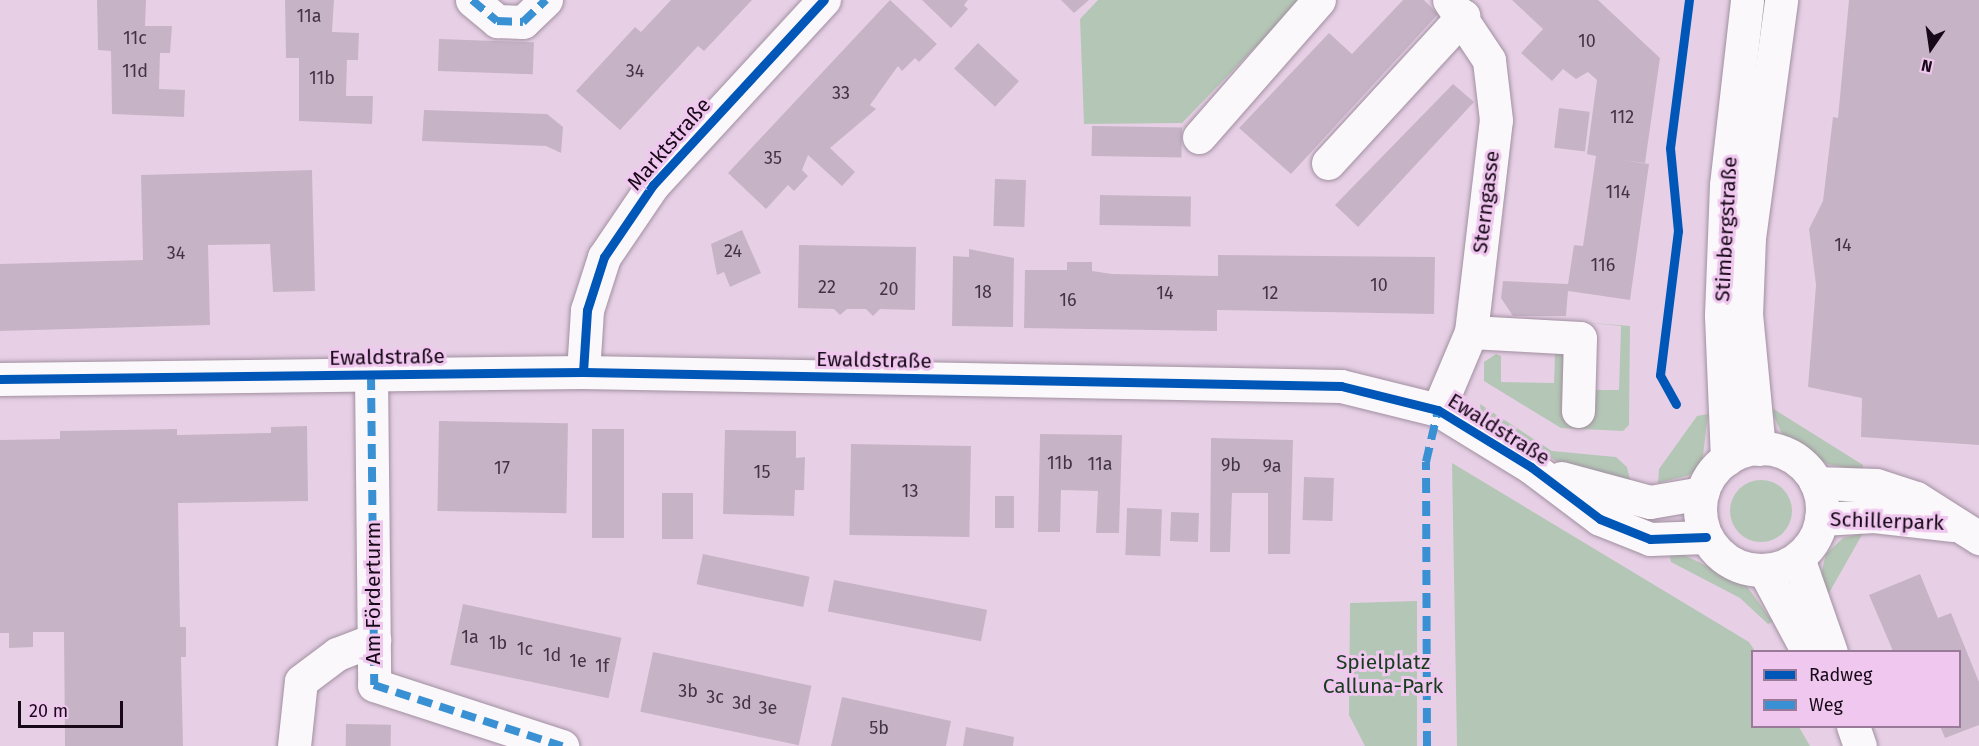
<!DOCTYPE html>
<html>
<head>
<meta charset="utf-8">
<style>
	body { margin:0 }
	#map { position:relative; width:1979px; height:746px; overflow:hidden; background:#e7d0e6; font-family:"Fira Sans",sans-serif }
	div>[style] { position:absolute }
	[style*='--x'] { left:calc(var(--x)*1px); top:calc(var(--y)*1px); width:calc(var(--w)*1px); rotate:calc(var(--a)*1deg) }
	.green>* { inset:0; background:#b4c7b6 }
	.round { border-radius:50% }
	.building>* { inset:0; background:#c6b4c6; transform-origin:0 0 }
	.roads { filter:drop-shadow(0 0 2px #a190a0) drop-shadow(0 0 2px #a190a0) }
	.minor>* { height:33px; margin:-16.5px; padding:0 16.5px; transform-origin:16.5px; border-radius:16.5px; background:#fbf8fb }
	.minor>.ring { margin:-16.5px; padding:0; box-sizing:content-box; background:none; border:33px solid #fbf8fb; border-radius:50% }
	.quiet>* { height:8px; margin-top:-4px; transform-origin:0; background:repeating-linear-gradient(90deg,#3991d4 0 15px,transparent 0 23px) }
	.cycleway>* { height:9px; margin:-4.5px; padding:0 4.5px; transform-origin:4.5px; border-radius:4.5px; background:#0057b8 }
	span { translate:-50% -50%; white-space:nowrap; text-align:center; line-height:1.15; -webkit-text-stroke:6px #f0c7ef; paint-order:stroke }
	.number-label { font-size:18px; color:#433443 }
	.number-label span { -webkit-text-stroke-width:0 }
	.street-label { font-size:21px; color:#170917 }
	.park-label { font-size:21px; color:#173d1e }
	.legend { position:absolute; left:1751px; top:650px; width:210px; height:78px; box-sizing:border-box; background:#f0c7ef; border:2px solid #997b99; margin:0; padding:8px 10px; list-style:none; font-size:18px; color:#170917 }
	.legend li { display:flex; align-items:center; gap:12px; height:30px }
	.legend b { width:30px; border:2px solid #997b99 }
	.north { position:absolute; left:1901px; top:18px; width:60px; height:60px; -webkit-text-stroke:4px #f0c7ef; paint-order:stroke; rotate:193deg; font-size:16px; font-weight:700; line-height:24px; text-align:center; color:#170917 }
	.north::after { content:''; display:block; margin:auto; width:21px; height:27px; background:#170917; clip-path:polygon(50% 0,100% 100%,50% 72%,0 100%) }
	.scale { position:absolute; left:18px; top:701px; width:105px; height:27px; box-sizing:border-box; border:3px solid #170917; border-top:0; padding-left:8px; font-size:18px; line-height:21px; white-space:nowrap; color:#170917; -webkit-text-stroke:4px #f0c7ef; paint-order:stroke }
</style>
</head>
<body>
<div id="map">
	<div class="green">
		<div style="clip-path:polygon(1098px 0,1301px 0,1182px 123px,1084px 124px,1080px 19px)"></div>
		<div style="clip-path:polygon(1580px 322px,1630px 326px,1629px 425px,1623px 431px,1561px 428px,1484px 381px,1484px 362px,1496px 354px,1501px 356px,1501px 382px,1554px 383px,1555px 353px,1566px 354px,1592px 390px,1619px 390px,1621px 326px)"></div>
		<div style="clip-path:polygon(1480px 404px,1552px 451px,1616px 457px,1627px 467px,1631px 484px,1566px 467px,1481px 414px)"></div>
		<div style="clip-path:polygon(1769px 406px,1863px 465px,1863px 471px,1827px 464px,1784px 438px)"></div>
		<div style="clip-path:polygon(1708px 414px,1702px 464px,1690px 475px,1658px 483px,1659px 469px,1697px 416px)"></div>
		<div style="clip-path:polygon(1452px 463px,1749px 642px,1755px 651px,1752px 726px,1799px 727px,1810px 746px,1457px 746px)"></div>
		<div class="round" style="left:1730px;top:480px;width:62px;height:62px"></div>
		<div style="clip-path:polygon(1863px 533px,1829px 593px,1826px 593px,1820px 579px,1826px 554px,1843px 538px)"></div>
		<div style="clip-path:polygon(1680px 553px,1746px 585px,1773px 622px,1768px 624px,1740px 598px,1671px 562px,1670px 556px)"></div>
		<div style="clip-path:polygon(1417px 601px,1417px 746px,1365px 746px,1349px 715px,1350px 603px)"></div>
	</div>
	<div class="building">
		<div style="clip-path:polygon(97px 0,146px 0,145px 26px,172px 26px,170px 53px,160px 53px,159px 89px,185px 90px,184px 117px,112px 114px,111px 51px,98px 50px)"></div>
		<div style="clip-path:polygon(285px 0,334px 0,332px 32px,359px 33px,358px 60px,347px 60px,346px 96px,373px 96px,372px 124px,299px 121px,299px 58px,286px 58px)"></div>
		<div style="clip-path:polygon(671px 0,752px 0,704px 51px,698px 46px,620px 130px,576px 91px,635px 27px,641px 32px)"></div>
		<div style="clip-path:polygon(890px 0,937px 44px,919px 62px,915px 58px,902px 71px,898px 66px,870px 105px,876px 109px,830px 148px,855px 172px,842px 186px,808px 155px,802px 170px,808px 176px,794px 191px,788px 185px,766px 209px,728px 173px)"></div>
		<div style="clip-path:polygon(922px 0,968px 0,964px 5px,968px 9px,951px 28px)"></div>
		<div style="clip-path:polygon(1061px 0,1089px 0,1074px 13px)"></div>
		<div style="clip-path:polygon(1403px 0,1424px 0,1438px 14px,1291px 174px,1239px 128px,1329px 33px,1352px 54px)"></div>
		<div style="clip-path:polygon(1512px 0,1598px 0,1660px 58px,1645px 163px,1619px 160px,1649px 164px,1630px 300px,1568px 291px,1566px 316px,1513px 316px,1501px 298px,1503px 281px,1568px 284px,1574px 245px,1583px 246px,1596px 156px,1587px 154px,1597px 80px,1588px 72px,1576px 79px,1563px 69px,1552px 81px,1521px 53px,1543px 29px)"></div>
		<div style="clip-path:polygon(1849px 0,1979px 0,1979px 445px,1861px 437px,1862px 398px,1808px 387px,1816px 285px,1809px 229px,1823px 201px,1833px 117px,1838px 118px)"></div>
		<div style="left:439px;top:39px;width:95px;height:32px;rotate:2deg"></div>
		<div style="left:978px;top:43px;width:56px;height:35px;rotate:43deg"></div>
		<div style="clip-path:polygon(1453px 84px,1474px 102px,1358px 227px,1335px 205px)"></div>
		<div style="left:1559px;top:108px;width:31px;height:40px;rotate:7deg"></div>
		<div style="clip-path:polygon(424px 110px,547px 114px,563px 127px,561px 153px,546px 146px,422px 141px)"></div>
		<div style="left:1092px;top:126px;width:90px;height:30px;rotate:1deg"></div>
		<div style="clip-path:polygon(312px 170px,315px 291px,273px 292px,270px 244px,208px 245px,210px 325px,0 331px,0 264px,143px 260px,141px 175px)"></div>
		<div style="left:995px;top:179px;width:31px;height:47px;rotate:2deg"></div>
		<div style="left:1100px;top:195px;width:91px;height:30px;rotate:1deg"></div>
		<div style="clip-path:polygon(742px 230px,761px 273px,730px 287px,724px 272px,717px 275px,711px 244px)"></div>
		<div style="clip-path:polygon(799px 245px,916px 247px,915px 310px,880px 309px,873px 316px,866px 309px,847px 309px,840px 315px,834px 309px,798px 308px)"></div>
		<div style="clip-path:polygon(969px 249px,1014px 258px,1013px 327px,952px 326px,953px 256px,969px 257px)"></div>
		<div style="clip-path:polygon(1218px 255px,1435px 257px,1434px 314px,1217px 310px,1217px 331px,1024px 328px,1025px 270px,1067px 270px,1067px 262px,1092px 262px,1092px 271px,1112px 274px,1218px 276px)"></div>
		<div style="left:439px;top:421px;width:129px;height:90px;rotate:1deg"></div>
		<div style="clip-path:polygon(307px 426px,308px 501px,178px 503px,180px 627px,186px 627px,186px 657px,181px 657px,183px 746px,65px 746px,64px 632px,33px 632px,33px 647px,9px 648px,9px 633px,0 633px,0 440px,60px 439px,60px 431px,177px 429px,177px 435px,271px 433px,271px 427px)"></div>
		<div style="left:592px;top:429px;width:32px;height:109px"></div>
		<div style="clip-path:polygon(725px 430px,796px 431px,796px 458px,805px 457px,804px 490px,795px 490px,794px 516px,723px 514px)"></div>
		<div style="clip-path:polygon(1040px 434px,1122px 435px,1119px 533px,1096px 533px,1098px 491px,1061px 490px,1060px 532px,1038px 532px)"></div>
		<div style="clip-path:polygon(1211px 438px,1293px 440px,1290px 554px,1268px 554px,1268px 493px,1232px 493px,1230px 552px,1210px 552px)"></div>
		<div style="left:851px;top:444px;width:120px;height:91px;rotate:1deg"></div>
		<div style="left:1304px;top:477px;width:30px;height:43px;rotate:2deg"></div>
		<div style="left:662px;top:493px;width:31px;height:46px"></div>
		<div style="left:995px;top:496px;width:19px;height:32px"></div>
		<div style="left:1127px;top:508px;width:35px;height:47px;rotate:2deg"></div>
		<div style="left:1171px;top:512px;width:28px;height:29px;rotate:2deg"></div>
		<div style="left:703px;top:554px;width:109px;height:31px;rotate:12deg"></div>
		<div style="clip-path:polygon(1920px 574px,1938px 618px,1951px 613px,1979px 682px,1979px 725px,1945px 738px,1940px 726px,1960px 726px,1960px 652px,1893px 651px,1869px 595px)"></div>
		<div style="left:834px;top:580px;width:156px;height:32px;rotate:11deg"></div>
		<div style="left:463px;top:604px;width:162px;height:62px;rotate:12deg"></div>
		<div style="left:653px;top:652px;width:162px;height:61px;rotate:12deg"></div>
		<div style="clip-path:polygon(842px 697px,951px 721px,946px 746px,831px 746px)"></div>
		<div style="left:346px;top:724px;width:45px;height:22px;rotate:1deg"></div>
		<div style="clip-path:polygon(966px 727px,1014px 737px,1013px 746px,963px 746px)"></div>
	</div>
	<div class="roads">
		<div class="minor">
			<div style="--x:472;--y:0;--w:33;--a:40"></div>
			<div style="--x:497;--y:21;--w:26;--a:2"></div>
			<div style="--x:523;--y:22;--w:32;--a:-44"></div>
			<div style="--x:1199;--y:137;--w:182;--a:-48.8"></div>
			<div style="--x:1328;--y:163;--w:200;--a:-47.4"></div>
			<div style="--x:1471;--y:332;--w:109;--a:3.2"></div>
			<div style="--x:1580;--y:338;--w:73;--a:91.6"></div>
			<div style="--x:583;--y:372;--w:62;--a:-86.3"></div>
			<div style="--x:587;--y:310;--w:56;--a:-72.2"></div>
			<div style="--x:604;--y:257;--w:87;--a:-55.8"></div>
			<div style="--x:653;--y:185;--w:252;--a:-47.3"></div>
			<div style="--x:371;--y:375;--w:310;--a:89.4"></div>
			<div style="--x:374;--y:685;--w:198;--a:18"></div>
			<div style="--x:0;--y:379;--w:583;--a:-0.69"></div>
			<div style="--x:583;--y:372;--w:758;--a:1.06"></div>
			<div style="--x:1341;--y:386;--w:100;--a:13.9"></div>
			<div style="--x:1438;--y:410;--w:109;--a:31.5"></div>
			<div style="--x:1531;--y:467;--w:86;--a:37"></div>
			<div style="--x:1600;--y:519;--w:54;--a:21.8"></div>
			<div style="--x:1650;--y:539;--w:56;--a:-2"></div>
			<div style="--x:1438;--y:410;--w:85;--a:-67.1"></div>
			<div style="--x:1471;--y:332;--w:213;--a:-83.3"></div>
			<div style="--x:1496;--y:120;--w:60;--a:-96.7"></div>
			<div style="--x:1489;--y:60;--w:72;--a:-123.7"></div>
			<div class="ring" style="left:1700px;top:448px;width:89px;height:89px"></div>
			<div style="--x:1759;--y:449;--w:135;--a:-95.5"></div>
			<div style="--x:1746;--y:315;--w:77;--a:-87.8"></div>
			<div style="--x:1749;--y:238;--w:240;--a:-82.3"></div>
			<div style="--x:1727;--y:459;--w:144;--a:-92.4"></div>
			<div style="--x:1721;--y:315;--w:130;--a:-87.8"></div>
			<div style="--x:1726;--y:185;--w:186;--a:-83.5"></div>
			<div style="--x:1561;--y:478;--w:92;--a:15.1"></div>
			<div style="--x:1650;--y:502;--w:53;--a:-9.8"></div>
			<div style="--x:1816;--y:483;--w:60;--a:1.9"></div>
			<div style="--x:1876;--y:485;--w:42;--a:18"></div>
			<div style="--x:1916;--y:498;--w:75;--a:32.4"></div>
			<div style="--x:1821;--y:519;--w:53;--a:-3.2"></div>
			<div style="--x:1874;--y:516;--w:80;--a:6.5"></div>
			<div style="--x:1798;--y:558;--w:100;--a:70.7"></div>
			<div style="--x:1764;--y:570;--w:93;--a:61.8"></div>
			<div style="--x:1853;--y:726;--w:21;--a:71"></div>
			<div style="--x:294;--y:746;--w:65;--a:-83.9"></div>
			<div style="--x:301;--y:681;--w:45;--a:-36.9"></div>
			<div style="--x:337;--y:654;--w:40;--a:-21"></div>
		</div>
	</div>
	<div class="quiet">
		<div style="--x:472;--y:0;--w:33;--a:40"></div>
		<div style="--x:497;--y:21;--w:26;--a:2"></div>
		<div style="--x:523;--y:22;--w:32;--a:-44"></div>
		<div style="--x:371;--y:375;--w:310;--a:89.4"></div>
		<div style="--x:374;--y:685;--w:198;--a:18"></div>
		<div style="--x:1427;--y:746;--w:284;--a:-90.2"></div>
		<div style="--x:1426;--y:462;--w:53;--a:-77"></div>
	</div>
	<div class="cycleway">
		<div style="--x:583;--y:372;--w:62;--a:-86.3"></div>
		<div style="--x:587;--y:310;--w:56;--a:-72.2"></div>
		<div style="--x:604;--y:257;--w:87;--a:-55.8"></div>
		<div style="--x:653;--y:185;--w:252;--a:-47.3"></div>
		<div style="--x:0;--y:379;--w:583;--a:-0.69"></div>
		<div style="--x:583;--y:372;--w:758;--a:1.06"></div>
		<div style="--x:1341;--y:386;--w:100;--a:13.9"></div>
		<div style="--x:1438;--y:410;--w:109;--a:31.5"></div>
		<div style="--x:1531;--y:467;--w:86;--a:37"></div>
		<div style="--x:1600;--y:519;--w:54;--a:21.8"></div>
		<div style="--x:1650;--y:539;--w:56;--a:-2"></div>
		<div style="--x:1676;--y:404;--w:33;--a:-119"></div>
		<div style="--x:1660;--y:375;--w:145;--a:-82.9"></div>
		<div style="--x:1678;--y:231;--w:83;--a:-95.5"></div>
		<div style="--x:1670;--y:148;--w:149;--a:-82.7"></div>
	</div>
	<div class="number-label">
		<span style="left:309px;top:16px">11a</span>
		<span style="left:135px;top:38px">11c</span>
		<span style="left:1587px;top:41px">10</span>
		<span style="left:135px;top:71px">11d</span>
		<span style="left:635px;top:71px">34</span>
		<span style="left:322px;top:78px">11b</span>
		<span style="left:841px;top:93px">33</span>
		<span style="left:1622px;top:117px">112</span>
		<span style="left:773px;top:158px">35</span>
		<span style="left:1618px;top:192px">114</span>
		<span style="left:1843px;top:245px">14</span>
		<span style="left:733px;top:251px">24</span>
		<span style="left:176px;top:253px">34</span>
		<span style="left:1603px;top:265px">116</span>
		<span style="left:1379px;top:285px">10</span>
		<span style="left:827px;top:287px">22</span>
		<span style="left:889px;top:289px">20</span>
		<span style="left:983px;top:292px">18</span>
		<span style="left:1165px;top:293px">14</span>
		<span style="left:1270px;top:293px">12</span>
		<span style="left:1068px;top:300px">16</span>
		<span style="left:1060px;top:463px">11b</span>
		<span style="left:1100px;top:464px">11a</span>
		<span style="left:1231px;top:465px">9b</span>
		<span style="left:1272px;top:466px">9a</span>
		<span style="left:502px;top:468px">17</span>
		<span style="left:762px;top:472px">15</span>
		<span style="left:910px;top:491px">13</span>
		<span style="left:470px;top:637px">1a</span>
		<span style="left:498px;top:643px">1b</span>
		<span style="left:525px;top:649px">1c</span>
		<span style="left:552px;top:655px">1d</span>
		<span style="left:578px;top:661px">1e</span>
		<span style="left:602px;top:666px">1f</span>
		<span style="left:688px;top:691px">3b</span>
		<span style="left:715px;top:697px">3c</span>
		<span style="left:742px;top:703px">3d</span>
		<span style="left:768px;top:708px">3e</span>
		<span style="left:879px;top:728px">5b</span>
	</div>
	<div class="street-label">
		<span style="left:669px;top:144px;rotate:-49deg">Marktstraße</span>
		<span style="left:1486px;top:202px;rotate:-83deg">Sterngasse</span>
		<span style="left:1726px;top:229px;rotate:-87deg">Stimbergstraße</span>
		<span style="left:387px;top:357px;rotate:-1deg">Ewaldstraße</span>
		<span style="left:874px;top:360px;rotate:1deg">Ewaldstraße</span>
		<span style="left:1499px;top:429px;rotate:32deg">Ewaldstraße</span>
		<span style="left:1887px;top:521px;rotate:2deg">Schillerpark</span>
		<span style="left:373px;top:593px;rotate:-90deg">Am Förderturm</span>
	</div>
	<div class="park-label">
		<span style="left:1383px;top:674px">Spielplatz<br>Calluna-Park</span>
	</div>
	<ul class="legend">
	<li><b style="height:8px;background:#0057b8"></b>Radweg</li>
	<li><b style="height:8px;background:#3991d4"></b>Weg</li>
	</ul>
	<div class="north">N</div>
	<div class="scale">20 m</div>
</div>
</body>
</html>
